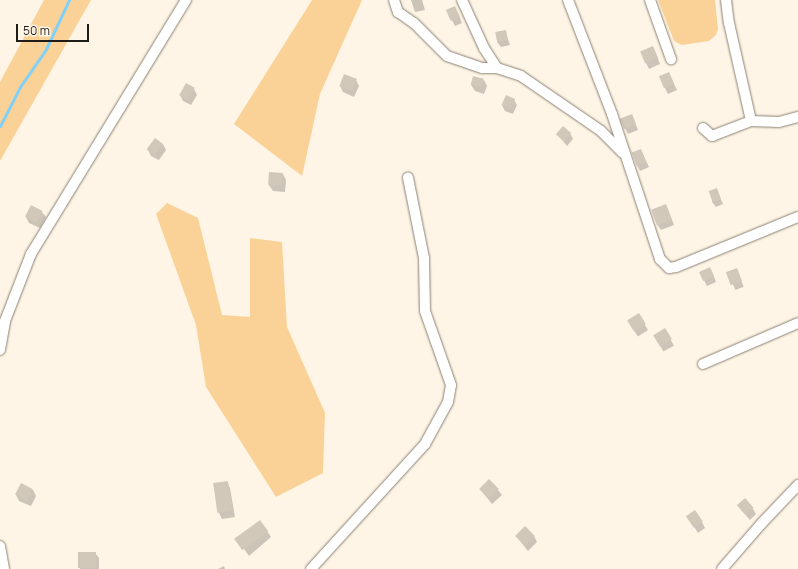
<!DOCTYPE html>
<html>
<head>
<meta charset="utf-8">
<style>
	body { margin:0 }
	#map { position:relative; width:798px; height:569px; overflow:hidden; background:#fff5e6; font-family:Manrope,sans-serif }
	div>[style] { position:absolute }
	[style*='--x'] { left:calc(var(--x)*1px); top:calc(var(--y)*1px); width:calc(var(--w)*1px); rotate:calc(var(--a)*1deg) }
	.green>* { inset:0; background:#fad297 }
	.shadow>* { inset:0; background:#0003; transform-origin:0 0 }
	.stream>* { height:3px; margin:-1.5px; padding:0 1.5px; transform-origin:1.5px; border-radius:1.5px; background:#81d0f7 }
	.building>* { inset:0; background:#d2c8ba; transform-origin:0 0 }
	.roads { filter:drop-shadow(0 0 1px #8a8174) drop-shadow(0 0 1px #8a8174) }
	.street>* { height:10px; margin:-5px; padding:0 5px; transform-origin:5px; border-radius:5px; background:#fff }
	span { translate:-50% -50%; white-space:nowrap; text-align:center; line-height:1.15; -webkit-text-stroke:3px #fff5e6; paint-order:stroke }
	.scale { position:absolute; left:16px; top:24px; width:73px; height:18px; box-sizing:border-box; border:2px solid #1f1b16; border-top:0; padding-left:5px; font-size:12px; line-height:14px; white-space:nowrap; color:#1f1b16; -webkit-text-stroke:3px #fff5e6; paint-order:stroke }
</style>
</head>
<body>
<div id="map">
	<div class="green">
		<div style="clip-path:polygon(44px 0,91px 0,0 161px,0 82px)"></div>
		<div style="clip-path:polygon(312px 0,362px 0,320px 94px,302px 176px,234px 124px)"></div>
		<div style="clip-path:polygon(658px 0,715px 0,718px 29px,716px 35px,709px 41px,682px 45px,674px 41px)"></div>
		<div style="clip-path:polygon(167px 203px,198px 218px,222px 315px,250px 317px,250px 238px,282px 242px,287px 327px,325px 413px,323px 473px,276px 497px,206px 387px,196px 325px,156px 214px)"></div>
	</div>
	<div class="shadow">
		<div style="clip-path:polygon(411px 0,422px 0,425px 10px,415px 12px)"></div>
		<div style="clip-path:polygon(458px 13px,462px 23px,455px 26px,452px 20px)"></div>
		<div style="clip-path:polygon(505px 31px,510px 45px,501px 47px,497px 42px)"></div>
		<div style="clip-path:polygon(653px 47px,660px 64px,649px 69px,646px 63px)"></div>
		<div style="clip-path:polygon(669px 73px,677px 90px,668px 94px,665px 88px)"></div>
		<div style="clip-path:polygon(356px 80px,359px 86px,354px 97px,343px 92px,340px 86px)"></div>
		<div style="clip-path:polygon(484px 80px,487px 86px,484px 94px,475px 91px,471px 85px)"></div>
		<div style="clip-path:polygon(194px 89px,197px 95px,191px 105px,183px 101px,180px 95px)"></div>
		<div style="clip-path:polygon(514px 100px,517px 105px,513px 114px,505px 111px,502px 105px)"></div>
		<div style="clip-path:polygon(632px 115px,638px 130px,628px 134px,625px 128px)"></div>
		<div style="clip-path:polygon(570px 133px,573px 139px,567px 146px,557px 134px)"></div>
		<div style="clip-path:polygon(163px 144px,166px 150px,159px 160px,151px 156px,148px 150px)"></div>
		<div style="clip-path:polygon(641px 150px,649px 167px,640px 171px,637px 165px)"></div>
		<div style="clip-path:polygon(270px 173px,283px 174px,286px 180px,285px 192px,273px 191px,269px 185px)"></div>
		<div style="clip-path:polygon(716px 189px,723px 204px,716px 207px,712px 202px)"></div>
		<div style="clip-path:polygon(666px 205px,674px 225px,661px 230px,657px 224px)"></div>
		<div style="clip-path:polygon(42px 212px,46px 217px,40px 228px,29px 223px,26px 217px)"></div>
		<div style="left:737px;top:270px;width:18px;height:9px;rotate:68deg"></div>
		<div style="clip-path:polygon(713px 274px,716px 282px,707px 286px,704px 280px)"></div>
		<div style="left:638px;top:314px;width:19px;height:12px;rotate:58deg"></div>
		<div style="left:665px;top:329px;width:19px;height:12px;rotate:62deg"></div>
		<div style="clip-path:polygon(227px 482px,230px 488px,235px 517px,222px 519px,219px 513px,214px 484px)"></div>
		<div style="clip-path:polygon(21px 484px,33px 490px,36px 496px,31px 506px,19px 501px,16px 495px)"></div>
		<div style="clip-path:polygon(480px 489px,498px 490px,502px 495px,492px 504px)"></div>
		<div style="clip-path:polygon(738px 506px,753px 509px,756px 514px,750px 520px)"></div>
		<div style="clip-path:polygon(260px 521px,271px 537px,249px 556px,238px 541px)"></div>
		<div style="clip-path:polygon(691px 522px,702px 522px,705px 528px,698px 533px)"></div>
		<div style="clip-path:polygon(516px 536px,534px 536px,537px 542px,528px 551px)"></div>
		<div style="clip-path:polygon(79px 553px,95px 553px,99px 558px,99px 569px,80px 569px)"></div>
		<div style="clip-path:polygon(224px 566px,225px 569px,218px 569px)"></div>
	</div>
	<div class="stream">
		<div style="--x:0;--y:126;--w:44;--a:-62.9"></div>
		<div style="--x:20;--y:87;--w:46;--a:-55.6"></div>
		<div style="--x:46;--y:49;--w:54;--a:-64.9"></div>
	</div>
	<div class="building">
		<div style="left:455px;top:6px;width:12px;height:10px;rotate:66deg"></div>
		<div style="left:506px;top:30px;width:10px;height:11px;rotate:79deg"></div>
		<div style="left:653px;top:46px;width:13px;height:14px;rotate:67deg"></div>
		<div style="left:669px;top:72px;width:13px;height:11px;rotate:67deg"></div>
		<div style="left:344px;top:74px;width:14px;height:13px;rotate:21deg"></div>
		<div style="left:473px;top:76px;width:11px;height:9px;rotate:15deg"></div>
		<div style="left:186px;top:83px;width:10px;height:14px;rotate:29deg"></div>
		<div style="left:506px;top:95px;width:10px;height:11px;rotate:24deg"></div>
		<div style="left:632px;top:114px;width:11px;height:13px;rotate:68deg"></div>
		<div style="left:563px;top:126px;width:11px;height:11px;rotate:41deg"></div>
		<div style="left:155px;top:138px;width:10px;height:14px;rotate:37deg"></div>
		<div style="left:641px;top:149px;width:14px;height:10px;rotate:69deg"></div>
		<div style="left:269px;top:172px;width:14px;height:13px;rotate:4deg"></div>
		<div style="left:717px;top:188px;width:12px;height:9px;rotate:70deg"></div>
		<div style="left:666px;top:204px;width:17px;height:16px;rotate:69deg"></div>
		<div style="left:31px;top:205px;width:13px;height:13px;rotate:27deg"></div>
		<div style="left:710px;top:267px;width:10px;height:12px;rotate:66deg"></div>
		<div style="left:737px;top:268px;width:14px;height:12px;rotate:69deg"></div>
		<div style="left:639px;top:313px;width:13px;height:14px;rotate:58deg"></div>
		<div style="left:665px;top:328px;width:13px;height:14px;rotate:58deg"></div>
		<div style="left:489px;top:479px;width:14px;height:14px;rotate:45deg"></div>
		<div style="left:228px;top:481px;width:30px;height:15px;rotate:82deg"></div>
		<div style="left:21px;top:483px;width:13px;height:13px;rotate:27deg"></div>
		<div style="left:745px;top:498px;width:13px;height:11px;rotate:48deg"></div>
		<div style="left:695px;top:510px;width:14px;height:11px;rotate:56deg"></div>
		<div style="left:260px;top:520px;width:14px;height:32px;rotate:54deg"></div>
		<div style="left:525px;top:526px;width:14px;height:14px;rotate:45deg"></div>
		<div style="left:78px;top:552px;width:18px;height:16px"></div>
	</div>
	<div class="roads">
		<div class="street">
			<div style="--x:394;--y:0;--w:13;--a:72"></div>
			<div style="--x:398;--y:12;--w:19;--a:35"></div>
			<div style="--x:414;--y:23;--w:47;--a:45"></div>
			<div style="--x:447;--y:56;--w:37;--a:19"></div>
			<div style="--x:482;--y:68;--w:15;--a:0"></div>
			<div style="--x:497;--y:68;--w:25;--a:18"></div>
			<div style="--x:521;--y:76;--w:97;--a:34.5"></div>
			<div style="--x:601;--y:131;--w:31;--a:45"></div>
			<div style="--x:462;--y:0;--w:53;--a:65.4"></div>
			<div style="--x:484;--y:48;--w:24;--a:57"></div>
			<div style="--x:568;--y:0;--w:122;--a:68.9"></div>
			<div style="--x:612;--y:114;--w:153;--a:71.7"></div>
			<div style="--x:660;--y:259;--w:13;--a:45"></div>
			<div style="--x:669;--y:268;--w:7;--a:-8"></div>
			<div style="--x:676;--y:267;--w:132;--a:-22.3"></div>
			<div style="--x:650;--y:0;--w:63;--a:70.4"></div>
			<div style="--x:726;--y:0;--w:23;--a:83"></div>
			<div style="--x:729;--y:23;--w:100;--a:77.3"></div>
			<div style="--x:703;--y:128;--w:12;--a:42"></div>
			<div style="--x:712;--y:136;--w:42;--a:-21"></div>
			<div style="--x:751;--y:121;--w:28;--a:2"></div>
			<div style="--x:779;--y:122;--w:20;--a:-15"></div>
			<div style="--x:0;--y:350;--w:29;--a:-80"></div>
			<div style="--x:5;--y:321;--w:72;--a:-68.8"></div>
			<div style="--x:31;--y:254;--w:298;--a:-58.6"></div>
			<div style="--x:703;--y:364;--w:103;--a:-23.3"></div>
			<div style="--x:0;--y:546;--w:23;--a:80"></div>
			<div style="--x:311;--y:569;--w:169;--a:-47.6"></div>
			<div style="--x:425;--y:444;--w:48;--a:-61.3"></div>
			<div style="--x:448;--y:402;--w:17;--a:-80"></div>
			<div style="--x:451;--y:385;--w:78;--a:-109.4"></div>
			<div style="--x:425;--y:311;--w:53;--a:-91.1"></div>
			<div style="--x:424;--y:258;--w:82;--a:-101.3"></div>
			<div style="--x:722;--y:569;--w:60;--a:-49.1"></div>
			<div style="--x:761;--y:524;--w:54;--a:-46.5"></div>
		</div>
	</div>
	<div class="scale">50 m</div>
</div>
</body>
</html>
